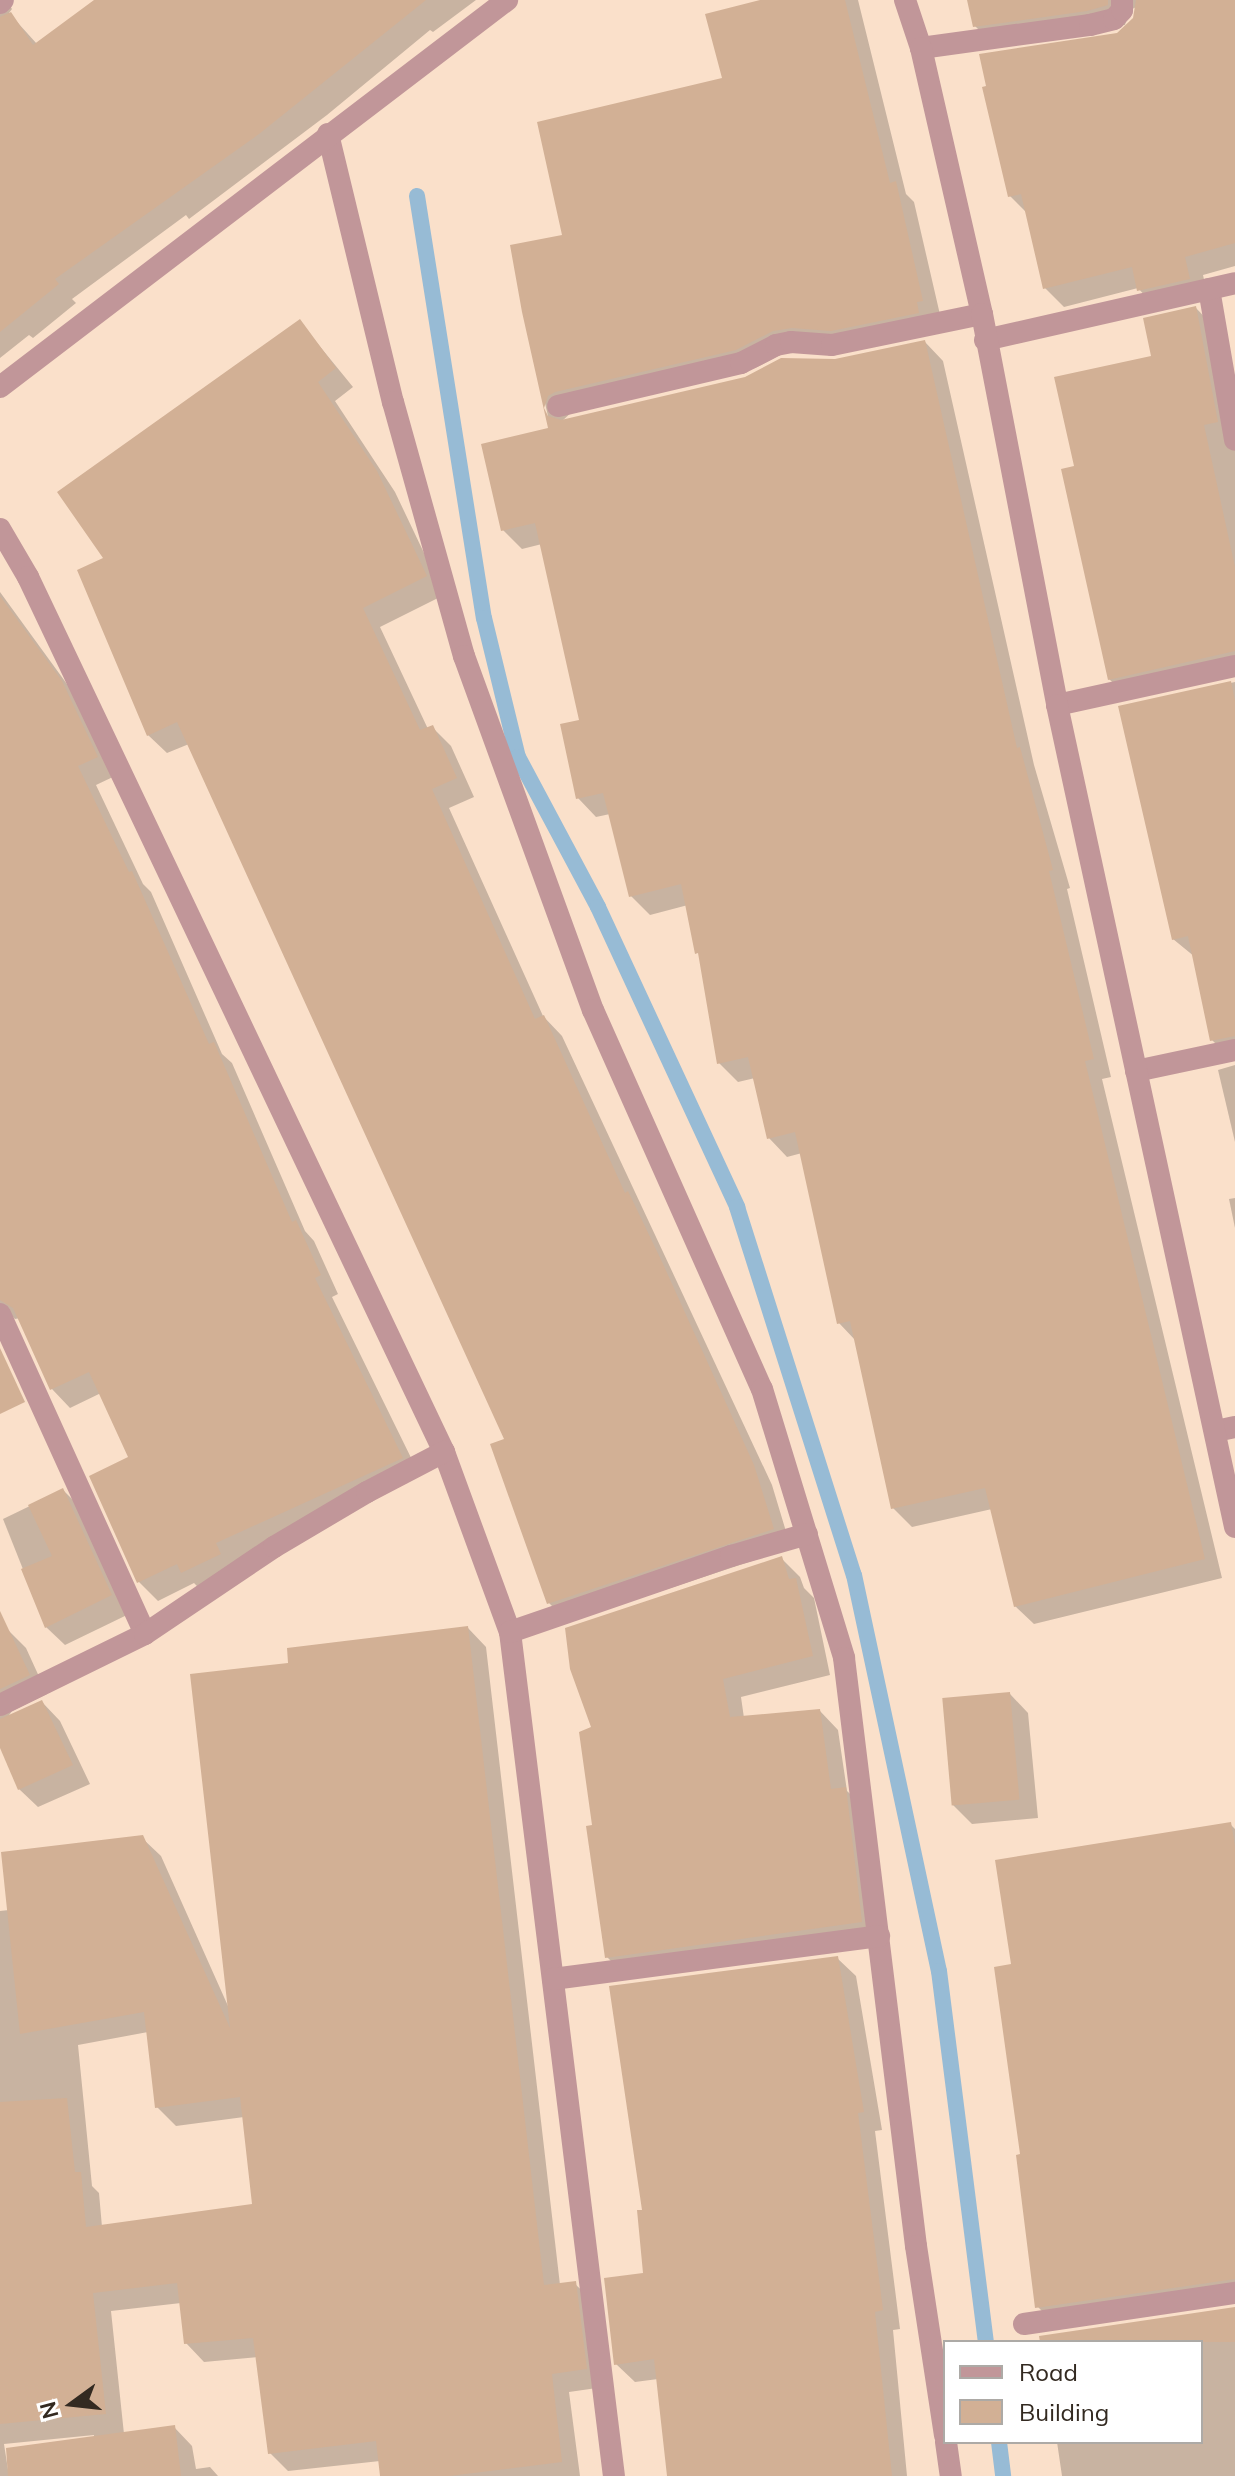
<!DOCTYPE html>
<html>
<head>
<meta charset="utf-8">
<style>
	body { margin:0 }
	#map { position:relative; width:1235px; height:2476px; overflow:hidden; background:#fae0ca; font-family:Mulish,sans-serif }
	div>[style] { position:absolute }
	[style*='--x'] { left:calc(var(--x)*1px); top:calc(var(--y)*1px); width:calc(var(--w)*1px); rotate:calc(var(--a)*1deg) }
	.shadow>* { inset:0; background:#0003 }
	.stream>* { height:16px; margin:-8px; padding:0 8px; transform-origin:8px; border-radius:8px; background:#97bbd5 }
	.building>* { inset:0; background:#d2b095; transform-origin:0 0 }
	.minor>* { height:22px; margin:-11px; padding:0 11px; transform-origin:11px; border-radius:11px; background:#c19699 }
	.tertiary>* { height:22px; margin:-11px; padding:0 11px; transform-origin:11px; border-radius:11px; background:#c19699 }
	span { translate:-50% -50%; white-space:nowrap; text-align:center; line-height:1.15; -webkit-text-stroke:6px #fff; paint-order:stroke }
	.legend { position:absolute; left:943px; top:2340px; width:260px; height:104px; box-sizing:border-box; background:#fff; border:2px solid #adaaa6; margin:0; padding:10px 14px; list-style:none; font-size:24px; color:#332a21 }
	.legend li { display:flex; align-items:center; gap:16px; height:40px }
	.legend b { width:40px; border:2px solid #adaaa6 }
	.north { position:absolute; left:32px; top:2364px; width:80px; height:80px; -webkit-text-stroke:6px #fff; paint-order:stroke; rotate:255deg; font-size:22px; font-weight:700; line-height:32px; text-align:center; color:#332a21 }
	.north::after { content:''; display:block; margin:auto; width:28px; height:36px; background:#332a21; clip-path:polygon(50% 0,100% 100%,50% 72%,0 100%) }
</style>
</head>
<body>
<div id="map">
	<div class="shadow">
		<div style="clip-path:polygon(0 0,6px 0,12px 9px,9px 13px,37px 44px,97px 0,476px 0,433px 32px,430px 30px,327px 115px,189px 219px,186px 215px,72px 299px,76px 303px,33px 338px,29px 335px,0 358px)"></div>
		<div style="clip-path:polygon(768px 0,858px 0,906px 194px,914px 202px,941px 319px,792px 349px,755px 368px,574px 410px,561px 422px,925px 342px,943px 361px,1034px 765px,1070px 888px,1067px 889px,1111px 1077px,1102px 1079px,1222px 1578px,1034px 1624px,1015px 1606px,992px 1509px,912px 1527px,893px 1508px,856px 1341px,839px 1323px,802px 1153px,787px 1157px,769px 1138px,755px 1078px,738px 1082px,719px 1063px,701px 956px,688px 905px,650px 915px,631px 896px,610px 814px,596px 817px,578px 798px,581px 722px,542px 544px,522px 549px,503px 530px,551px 429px,524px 312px,565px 236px,724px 80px)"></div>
		<div style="clip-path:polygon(969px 0,1235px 0,1235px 266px,1203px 275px,1208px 297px,1157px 309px,1138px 288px,1064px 307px,1045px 288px,1028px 214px,1010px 196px,1118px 34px,1135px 19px,1136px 7px,1129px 11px,1125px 25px,994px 45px,975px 26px)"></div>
		<div style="clip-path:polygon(1196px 308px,1214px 327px,1235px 440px,1235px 674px,1128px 697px,1109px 679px,1077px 468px,1153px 358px)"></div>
		<div style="clip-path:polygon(300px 322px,353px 387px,335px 401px,395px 492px,444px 595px,380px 627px,428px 729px,432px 727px,451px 746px,474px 797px,449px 808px,543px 1016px,562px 1036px,772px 1485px,791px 1548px,568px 1622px,549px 1603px,507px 1440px,189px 744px,167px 753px,148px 735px,106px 559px)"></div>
		<div style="clip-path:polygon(0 592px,80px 702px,115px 776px,96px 785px,143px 884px,151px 892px,222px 1054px,232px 1063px,305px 1231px,314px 1241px,338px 1294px,332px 1297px,420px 1476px,201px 1590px,194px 1583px,158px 1601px,139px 1582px,91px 1477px,131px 1458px,101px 1393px,70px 1408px,52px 1389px,20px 1318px,15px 1319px,0 1304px)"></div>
		<div style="clip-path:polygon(1235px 682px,1235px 1058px,1231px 1059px,1212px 1040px,1195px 957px,1173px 939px,1120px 708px)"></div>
		<div style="clip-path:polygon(1235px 1065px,1235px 1142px,1218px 1070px)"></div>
		<div style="clip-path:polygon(1235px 1198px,1235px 1228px,1229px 1199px)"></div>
		<div style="clip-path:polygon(63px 1490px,82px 1509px,129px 1614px,65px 1645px,46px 1627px,3px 1519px)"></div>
		<div style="clip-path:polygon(781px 1558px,800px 1577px,804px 1588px,814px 1598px,830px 1675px,741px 1697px,744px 1718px,820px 1711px,838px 1730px,847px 1791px,864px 1807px,880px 1940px,626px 1976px,607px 1957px,594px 1827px,594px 1728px)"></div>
		<div style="clip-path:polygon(evenodd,468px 1628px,486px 1647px,560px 2285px,575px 2284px,594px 2302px,604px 2387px,569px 2392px,580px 2476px,381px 2476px,380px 2461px,288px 2471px,270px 2453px,258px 2357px,204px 2362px,186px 2343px,181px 2303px,111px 2311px,124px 2434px,174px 2427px,192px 2446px,196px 2469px,210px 2467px,218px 2476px,91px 2476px,94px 2435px,4px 2444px,9px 2476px,0 2476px,0 1911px,9px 1910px,142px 1838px,161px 1856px,228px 2006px,291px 1664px,468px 1628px,148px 2032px,157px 2107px,176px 2126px,244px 2117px,255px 2206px,102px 2227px,99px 2193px,92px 2186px,78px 2045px,148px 2032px)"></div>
		<div style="clip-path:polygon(8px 1630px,26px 1648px,47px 1694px,12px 1711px,7px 1718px,42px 1702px,60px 1721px,90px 1784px,38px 1807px,19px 1789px,0 1743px,0 1633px)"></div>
		<div style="clip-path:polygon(1010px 1694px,1028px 1713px,1038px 1818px,972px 1824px,953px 1805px)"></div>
		<div style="clip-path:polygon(1230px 1824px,1235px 1829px,1235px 2300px,1057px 2326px,1038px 2307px,1022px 2156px,1013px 1965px)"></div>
		<div style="clip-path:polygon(837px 1958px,856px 1976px,882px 2130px,875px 2131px,900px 2329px,893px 2330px,907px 2476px,668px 2476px,658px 2379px,635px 2382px,616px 2364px,645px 2275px,644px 2212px)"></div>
		<div style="clip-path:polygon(1235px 2309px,1235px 2476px,1062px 2476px,1057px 2442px,1201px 2442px,1201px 2342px,1043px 2342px)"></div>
	</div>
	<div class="stream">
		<div style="--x:417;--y:196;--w:427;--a:81"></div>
		<div style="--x:484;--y:618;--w:143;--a:76.3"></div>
		<div style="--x:518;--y:757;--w:170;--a:61.9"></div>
		<div style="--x:598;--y:907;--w:331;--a:65.1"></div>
		<div style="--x:737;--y:1207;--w:386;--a:72.4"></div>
		<div style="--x:854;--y:1575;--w:405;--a:77.9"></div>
		<div style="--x:939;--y:1971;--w:374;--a:82.8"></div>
		<div style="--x:999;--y:2442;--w:34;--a:83"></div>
	</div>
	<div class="building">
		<div style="clip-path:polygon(94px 0,426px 0,259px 134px,55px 279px,59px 284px,0 332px,0 17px,11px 12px,33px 45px)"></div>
		<div style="clip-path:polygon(760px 0,845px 0,890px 183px,896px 181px,923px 301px,917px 302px,919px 313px,831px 331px,792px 328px,773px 331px,736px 350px,555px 392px,548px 396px,544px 408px,548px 416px,561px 420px,745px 377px,781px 358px,835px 359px,925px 340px,1017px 748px,1020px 747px,1053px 870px,1049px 871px,1094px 1059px,1085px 1061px,1205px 1559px,1014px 1607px,985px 1488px,891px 1509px,850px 1321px,837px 1324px,795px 1132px,767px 1139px,748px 1057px,717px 1064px,698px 953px,695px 954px,681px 884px,629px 897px,603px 793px,576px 799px,560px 724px,579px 720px,535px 523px,501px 531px,481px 444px,548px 428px,522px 312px,510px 245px,562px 235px,537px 122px,722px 78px,705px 14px)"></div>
		<div style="clip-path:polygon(967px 0,1108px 0,1108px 5px,1087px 11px,973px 27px)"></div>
		<div style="clip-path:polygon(1136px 0,1235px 0,1235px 243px,1185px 257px,1190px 279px,1137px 291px,1132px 267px,1043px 289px,1021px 194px,1008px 197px,982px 87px,986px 86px,979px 54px,1117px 33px,1133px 18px)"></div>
		<div style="clip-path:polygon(1196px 306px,1218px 422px,1204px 425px,1235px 567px,1235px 651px,1108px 680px,1061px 469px,1074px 466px,1054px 377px,1151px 356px,1143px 318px)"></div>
		<div style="clip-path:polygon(300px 319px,336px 368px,318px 382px,377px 471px,427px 576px,363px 608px,420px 730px,433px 725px,457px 778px,432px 789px,535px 1019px,544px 1015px,625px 1193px,628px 1191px,663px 1264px,754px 1465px,774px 1529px,547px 1604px,490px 1444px,504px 1439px,177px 722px,147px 736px,77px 570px,103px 558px,57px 492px)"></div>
		<div style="clip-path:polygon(0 596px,62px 681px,98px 757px,78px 766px,129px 872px,132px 871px,209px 1044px,214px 1042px,292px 1222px,296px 1220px,321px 1275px,315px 1278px,403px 1458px,216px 1543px,221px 1554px,181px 1573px,177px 1564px,137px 1583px,89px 1476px,128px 1457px,89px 1372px,50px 1390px,13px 1308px,0 1300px)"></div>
		<div style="clip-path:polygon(1231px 681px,1235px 701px,1235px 1036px,1210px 1041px,1188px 936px,1172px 940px,1118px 706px)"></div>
		<div style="clip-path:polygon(0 1348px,25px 1402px,0 1414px)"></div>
		<div style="clip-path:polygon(63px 1488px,112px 1595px,45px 1628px,21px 1569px,52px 1556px,28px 1505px)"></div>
		<div style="clip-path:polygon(782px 1556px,789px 1579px,796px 1578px,813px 1656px,723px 1679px,730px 1717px,820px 1709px,831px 1789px,846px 1787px,862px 1922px,605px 1958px,586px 1826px,592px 1825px,579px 1732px,591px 1727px,570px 1669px,565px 1628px)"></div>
		<div style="clip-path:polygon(0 1611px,30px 1675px,0 1689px)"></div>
		<div style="clip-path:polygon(468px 1626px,544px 2285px,576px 2281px,587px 2369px,552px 2374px,562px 2462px,449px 2476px,380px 2476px,376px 2441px,268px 2454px,253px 2338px,184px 2344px,177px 2283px,93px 2293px,106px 2414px,0 2424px,0 2102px,67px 2098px,75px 2172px,81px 2172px,86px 2227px,252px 2204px,240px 2097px,155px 2108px,144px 2012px,20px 2034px,1px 1852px,143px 1835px,230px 2028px,190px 1674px,288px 1663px,287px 1648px)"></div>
		<div style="left:1010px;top:1692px;width:108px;height:68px;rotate:85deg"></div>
		<div style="clip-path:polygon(42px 1700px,73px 1765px,18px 1790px,0 1748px,0 1719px)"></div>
		<div style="clip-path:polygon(1231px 1822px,1235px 1846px,1235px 2279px,1035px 2308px,1016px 2155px,1020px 2154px,994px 1967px,1011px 1964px,995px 1860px)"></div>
		<div style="clip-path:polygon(838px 1956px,864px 2112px,858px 2113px,883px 2310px,875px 2312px,892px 2476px,667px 2476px,654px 2359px,614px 2365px,604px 2278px,643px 2273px,637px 2210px,642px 2210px,609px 1986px)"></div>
		<div style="clip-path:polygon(1235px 2307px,1235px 2342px,1040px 2342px,1039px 2336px)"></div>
		<div style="clip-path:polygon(175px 2425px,181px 2476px,8px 2476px,6px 2448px)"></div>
	</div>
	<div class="minor">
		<div style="--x:0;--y:3;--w:4;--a:-45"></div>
		<div style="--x:921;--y:48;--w:171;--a:-7.8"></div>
		<div style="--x:1090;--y:25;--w:25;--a:-14"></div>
		<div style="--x:1114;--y:19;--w:12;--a:-48"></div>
		<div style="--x:1122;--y:10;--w:10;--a:-90"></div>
		<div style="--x:328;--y:134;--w:276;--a:76.4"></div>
		<div style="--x:393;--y:402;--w:264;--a:74.4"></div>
		<div style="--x:464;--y:656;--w:377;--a:70"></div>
		<div style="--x:593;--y:1010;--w:415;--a:66"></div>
		<div style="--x:762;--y:1389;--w:281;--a:73"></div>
		<div style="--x:844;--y:1658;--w:592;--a:83.02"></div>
		<div style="--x:916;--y:2246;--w:191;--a:81.3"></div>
		<div style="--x:1209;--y:289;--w:153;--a:80.2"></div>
		<div style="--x:985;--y:340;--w:256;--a:-12.8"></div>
		<div style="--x:558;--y:406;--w:188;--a:-13.2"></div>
		<div style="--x:741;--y:363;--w:39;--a:-27"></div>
		<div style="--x:776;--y:345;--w:15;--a:-11"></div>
		<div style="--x:791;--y:342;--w:41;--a:4.2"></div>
		<div style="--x:832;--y:345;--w:153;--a:-11.7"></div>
		<div style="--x:0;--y:529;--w:56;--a:59.7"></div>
		<div style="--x:28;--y:577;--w:969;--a:64.57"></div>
		<div style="--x:444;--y:1452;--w:192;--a:69.9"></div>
		<div style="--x:510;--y:1632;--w:850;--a:82.98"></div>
		<div style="--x:1057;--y:705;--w:182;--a:-12.4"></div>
		<div style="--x:1136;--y:1071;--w:101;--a:-12"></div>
		<div style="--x:0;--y:1314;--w:351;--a:65.6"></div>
		<div style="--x:1216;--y:1431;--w:19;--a:-12"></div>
		<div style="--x:510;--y:1632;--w:234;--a:-19"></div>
		<div style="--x:731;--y:1556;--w:79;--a:-16.1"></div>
		<div style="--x:0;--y:1705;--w:161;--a:-26.1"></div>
		<div style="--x:145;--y:1634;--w:156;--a:-34"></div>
		<div style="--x:274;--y:1547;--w:108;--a:-30.6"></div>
		<div style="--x:367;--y:1492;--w:87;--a:-27.5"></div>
		<div style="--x:553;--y:1979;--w:329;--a:-7.5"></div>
		<div style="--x:1024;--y:2324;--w:213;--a:-8.4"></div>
		<div style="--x:946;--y:2442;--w:34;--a:82"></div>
	</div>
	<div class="tertiary">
		<div style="--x:905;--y:0;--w:51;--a:71.6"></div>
		<div style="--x:921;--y:48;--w:273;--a:77.1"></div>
		<div style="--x:982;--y:314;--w:398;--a:79.1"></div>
		<div style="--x:1057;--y:705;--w:841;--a:77.78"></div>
		<div style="--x:0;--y:387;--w:638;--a:-37.35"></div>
	</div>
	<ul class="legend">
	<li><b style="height:10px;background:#c19699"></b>Road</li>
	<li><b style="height:22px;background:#d2b095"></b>Building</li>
	</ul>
	<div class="north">N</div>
</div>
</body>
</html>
